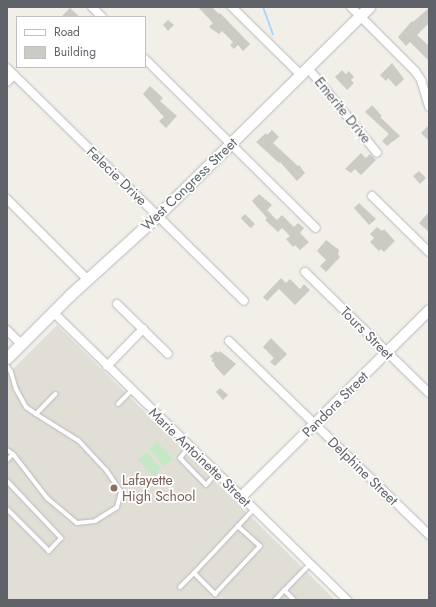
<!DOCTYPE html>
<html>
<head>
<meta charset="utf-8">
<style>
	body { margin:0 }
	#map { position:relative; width:436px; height:607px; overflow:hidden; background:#f1efe8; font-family:Jost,sans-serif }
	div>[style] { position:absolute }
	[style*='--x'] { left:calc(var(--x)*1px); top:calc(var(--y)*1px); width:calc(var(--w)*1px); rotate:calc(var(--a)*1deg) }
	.education>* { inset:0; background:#e1ded6 }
	.green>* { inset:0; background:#c4e8c6; transform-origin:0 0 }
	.stream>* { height:2px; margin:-1px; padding:0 1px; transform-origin:1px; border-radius:1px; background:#a9d5ff }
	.building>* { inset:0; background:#cccac5; transform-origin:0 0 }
	.roads { filter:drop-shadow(0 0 1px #b8b9be) drop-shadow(0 0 1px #b8b9be) }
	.service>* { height:4px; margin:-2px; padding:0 2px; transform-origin:2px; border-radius:2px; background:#fff }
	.minor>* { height:8px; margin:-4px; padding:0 4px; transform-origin:4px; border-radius:4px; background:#fff }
	.tertiary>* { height:10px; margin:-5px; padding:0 5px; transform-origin:5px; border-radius:5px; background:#fff }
	.secondary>* { height:11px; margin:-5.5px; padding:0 5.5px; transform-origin:5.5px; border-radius:5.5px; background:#fff }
	.dots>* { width:11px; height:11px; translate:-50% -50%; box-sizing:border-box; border:2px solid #fff; border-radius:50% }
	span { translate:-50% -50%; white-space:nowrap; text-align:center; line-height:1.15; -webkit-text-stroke:3.5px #fff; paint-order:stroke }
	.street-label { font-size:14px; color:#5f6268 }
	.education-label { font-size:14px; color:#785e54 }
	.left { translate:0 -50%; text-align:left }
	.frame { position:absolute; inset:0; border:8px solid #5f6268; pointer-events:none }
	.legend { position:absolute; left:16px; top:16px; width:130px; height:52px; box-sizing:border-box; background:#fff; border:1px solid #bfc0c3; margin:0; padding:5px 7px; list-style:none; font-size:12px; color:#5f6268 }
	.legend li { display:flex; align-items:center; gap:8px; height:20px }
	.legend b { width:20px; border:1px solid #bfc0c3 }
</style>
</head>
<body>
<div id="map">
	<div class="education">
		<div style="clip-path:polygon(57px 325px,335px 600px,7px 600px,7px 375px)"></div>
	</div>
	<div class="green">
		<div style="left:157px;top:442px;width:23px;height:11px;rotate:47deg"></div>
		<div style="left:146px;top:452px;width:23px;height:11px;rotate:47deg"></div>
	</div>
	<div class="stream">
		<div style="--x:263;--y:7;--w:29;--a:70"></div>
	</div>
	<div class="building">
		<div style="clip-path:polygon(198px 7px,212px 7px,219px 14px,220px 13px,250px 44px,243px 51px,238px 45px,234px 49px,230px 45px,233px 42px,222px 31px,219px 34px,209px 27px,213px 23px)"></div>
		<div style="clip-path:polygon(70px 8px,80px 17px,61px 17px)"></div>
		<div style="clip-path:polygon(429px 8px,429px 23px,417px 35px,429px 46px,429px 61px,410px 42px,406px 46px,398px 37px,412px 21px,413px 22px)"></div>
		<div style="clip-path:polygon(168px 20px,174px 25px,168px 31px,163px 25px)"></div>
		<div style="clip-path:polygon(392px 63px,404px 79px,396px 87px,388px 78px,386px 81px,380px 75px)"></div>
		<div style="clip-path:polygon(342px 70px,346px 74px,349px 71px,354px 77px,351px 80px,354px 83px,347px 90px,335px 77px)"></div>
		<div style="clip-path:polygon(150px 86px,163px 98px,160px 101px,177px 116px,166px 128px,159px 121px,164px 117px,143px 94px)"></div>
		<div style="clip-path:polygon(372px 105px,382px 116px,380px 117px,400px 136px,387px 146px,382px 141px,389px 134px,365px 112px)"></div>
		<div style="clip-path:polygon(429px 125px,429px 141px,421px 133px)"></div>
		<div style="clip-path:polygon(272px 130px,279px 137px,273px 143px,298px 166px,299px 165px,305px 173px,297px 181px,280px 162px,279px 163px,256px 142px,266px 133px,267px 135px)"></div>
		<div style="clip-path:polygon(361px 153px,366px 158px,370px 154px,376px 160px,361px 175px,355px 169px,351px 173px,345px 169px)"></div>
		<div style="clip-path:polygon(419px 171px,426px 178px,420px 184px,413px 176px)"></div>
		<div style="clip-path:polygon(259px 194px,272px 205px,267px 210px,277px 220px,282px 215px,294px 227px,298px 223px,304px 228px,300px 233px,309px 242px,300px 250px,295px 245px,293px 247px,286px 239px,290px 236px,282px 228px,278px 232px,265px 220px,267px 218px,252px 201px)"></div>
		<div style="clip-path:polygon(359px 203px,376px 219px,369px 225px,354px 208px)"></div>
		<div style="clip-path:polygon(429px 212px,429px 232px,419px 223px)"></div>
		<div style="left:245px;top:214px;width:14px;height:6px;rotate:45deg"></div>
		<div style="clip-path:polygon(377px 227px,382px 231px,384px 229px,395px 241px,384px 252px,381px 249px,379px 251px,370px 242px,374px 238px,370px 234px)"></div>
		<div style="clip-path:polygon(326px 240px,339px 250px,338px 254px,340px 257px,326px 272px,320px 266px,326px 260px,317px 251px)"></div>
		<div style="clip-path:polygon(281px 278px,286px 283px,290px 279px,300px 289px,304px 284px,310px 290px,295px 305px,279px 289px,267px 301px,263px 297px)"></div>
		<div style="clip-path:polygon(271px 338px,287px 354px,275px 366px,270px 362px,274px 358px,263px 347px)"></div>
		<div style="clip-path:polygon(216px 351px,218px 353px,220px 351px,236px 364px,224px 376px,214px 365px,215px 364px,211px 360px,213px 359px,210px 356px)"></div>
		<div style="clip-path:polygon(220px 388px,228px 395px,223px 400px,216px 392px)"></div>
	</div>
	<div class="roads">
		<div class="service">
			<div style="--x:7;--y:366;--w:7;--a:56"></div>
			<div style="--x:11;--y:372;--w:18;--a:74"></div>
			<div style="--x:16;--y:389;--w:21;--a:61"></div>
			<div style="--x:26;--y:407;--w:12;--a:35"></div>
			<div style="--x:36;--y:414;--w:28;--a:-46"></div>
			<div style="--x:118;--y:404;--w:20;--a:-45"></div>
			<div style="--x:189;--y:447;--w:14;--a:129"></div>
			<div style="--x:180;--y:458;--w:37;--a:46"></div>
			<div style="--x:206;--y:485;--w:16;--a:-50"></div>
			<div style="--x:7;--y:450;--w:7;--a:34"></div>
			<div style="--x:13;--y:454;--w:56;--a:52.3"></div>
			<div style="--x:47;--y:498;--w:39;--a:40"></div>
			<div style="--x:77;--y:523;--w:18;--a:-6"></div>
			<div style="--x:95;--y:521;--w:26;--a:-32"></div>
			<div style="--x:117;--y:507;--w:16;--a:-75"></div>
			<div style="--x:121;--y:492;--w:27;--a:-124"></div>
			<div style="--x:106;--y:470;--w:40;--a:-133"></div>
			<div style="--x:79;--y:441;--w:51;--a:-147.9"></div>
			<div style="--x:7;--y:460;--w:8;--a:-45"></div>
			<div style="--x:7;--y:481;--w:79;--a:46.5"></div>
			<div style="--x:61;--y:538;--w:18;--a:133"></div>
			<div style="--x:49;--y:551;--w:59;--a:-135"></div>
			<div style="--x:194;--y:573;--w:64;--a:-46.9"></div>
			<div style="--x:180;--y:587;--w:20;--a:-45"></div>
			<div style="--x:194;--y:573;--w:30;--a:45"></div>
			<div style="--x:215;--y:594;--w:66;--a:-46.8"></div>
			<div style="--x:260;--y:546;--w:30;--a:-138"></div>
			<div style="--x:238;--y:526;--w:23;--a:-47"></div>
			<div style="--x:284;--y:590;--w:14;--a:45"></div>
			<div style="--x:275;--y:600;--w:50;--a:-45.8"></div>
		</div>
		<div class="minor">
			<div style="--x:92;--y:7;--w:14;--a:45"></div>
			<div style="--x:232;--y:7;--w:97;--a:44.6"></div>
			<div style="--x:351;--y:7;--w:91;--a:45"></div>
			<div style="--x:415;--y:71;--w:11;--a:56"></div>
			<div style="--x:421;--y:80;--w:28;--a:73"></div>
			<div style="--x:145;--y:59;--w:240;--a:44.7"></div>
			<div style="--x:7;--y:68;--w:332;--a:44.5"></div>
			<div style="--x:308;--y:68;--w:109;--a:50.9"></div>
			<div style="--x:7;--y:82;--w:10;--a:-45"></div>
			<div style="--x:372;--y:196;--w:80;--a:44.5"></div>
			<div style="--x:7;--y:199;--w:113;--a:45"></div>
			<div style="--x:305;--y:272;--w:173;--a:44.3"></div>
			<div style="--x:117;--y:304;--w:71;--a:44.4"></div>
			<div style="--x:53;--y:312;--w:412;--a:44.4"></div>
			<div style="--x:7;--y:330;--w:20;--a:45"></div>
			<div style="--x:229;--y:341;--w:279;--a:44.1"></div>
			<div style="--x:107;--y:366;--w:52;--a:-45.8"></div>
		</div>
		<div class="tertiary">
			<div style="--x:241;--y:497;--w:265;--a:-44.8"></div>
		</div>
		<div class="secondary">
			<div style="--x:7;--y:358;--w:89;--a:-45"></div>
			<div style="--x:70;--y:295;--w:118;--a:-42.2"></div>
			<div style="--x:157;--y:216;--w:298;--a:-44.6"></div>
		</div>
	</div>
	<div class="dots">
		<div style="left:114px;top:488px;background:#8d6e63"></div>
	</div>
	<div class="street-label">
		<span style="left:343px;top:110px;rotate:51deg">Emerite Drive</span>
		<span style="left:117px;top:176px;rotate:44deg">Felecie Drive</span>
		<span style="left:189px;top:184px;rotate:-44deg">West Congress Street</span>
		<span style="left:367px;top:333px;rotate:45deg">Tours Street</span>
		<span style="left:335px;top:404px;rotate:-45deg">Pandora Street</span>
		<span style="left:200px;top:457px;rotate:44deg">Marie Antoinette Street</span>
		<span style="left:363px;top:471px;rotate:44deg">Delphine Street</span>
	</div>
	<div class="education-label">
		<span class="left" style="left:122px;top:488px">Lafayette<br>High School</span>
	</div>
	<div class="frame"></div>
	<ul class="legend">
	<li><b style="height:5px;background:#fff"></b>Road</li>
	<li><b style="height:11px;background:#cccac5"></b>Building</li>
	</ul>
</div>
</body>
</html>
